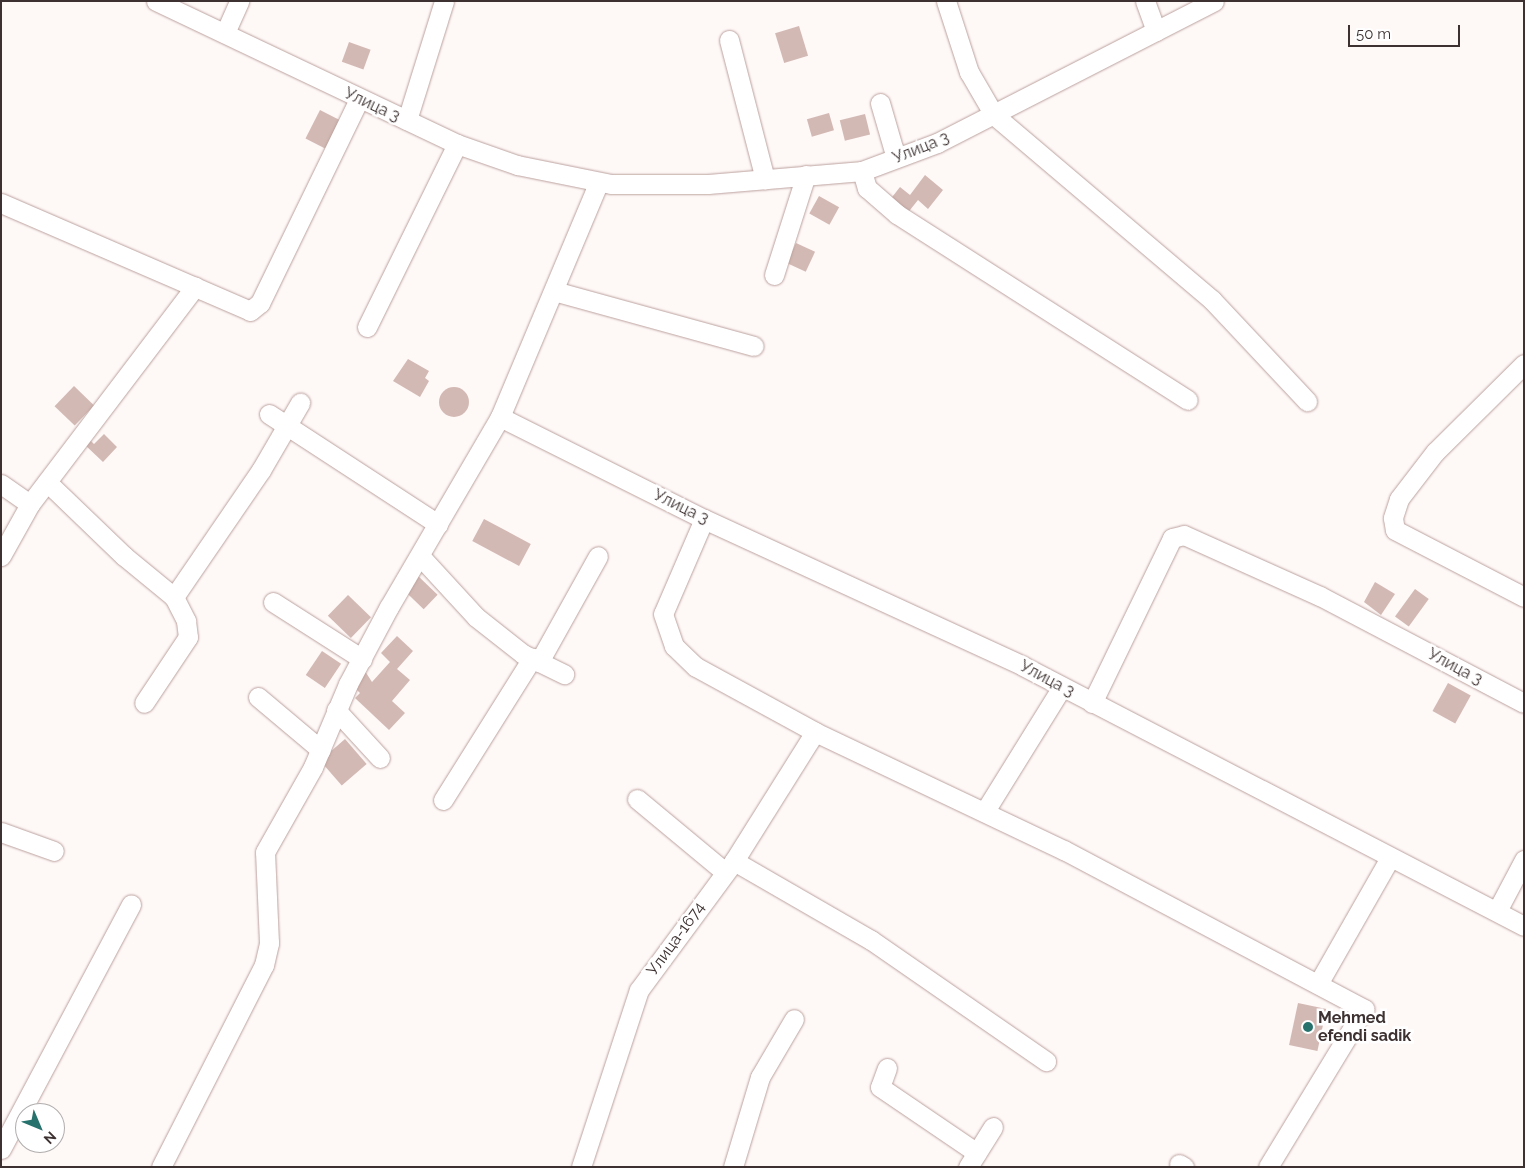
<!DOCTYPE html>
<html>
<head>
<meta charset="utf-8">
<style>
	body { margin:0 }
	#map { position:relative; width:1525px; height:1168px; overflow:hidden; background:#fef8f7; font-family:Raleway,sans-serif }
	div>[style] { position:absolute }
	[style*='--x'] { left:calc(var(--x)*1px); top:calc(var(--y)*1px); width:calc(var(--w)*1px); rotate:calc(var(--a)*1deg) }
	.building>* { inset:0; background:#d3b9b4; transform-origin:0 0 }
	.round { border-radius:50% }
	.roads { filter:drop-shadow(0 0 1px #bba19d) drop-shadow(0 0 1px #bba19d) }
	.minor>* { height:19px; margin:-9.5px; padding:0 9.5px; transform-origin:9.5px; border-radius:9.5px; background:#fff }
	.dots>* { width:14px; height:14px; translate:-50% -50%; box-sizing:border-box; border:2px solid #fff; border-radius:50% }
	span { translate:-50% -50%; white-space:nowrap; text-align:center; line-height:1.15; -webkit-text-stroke:5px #fff; paint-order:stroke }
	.street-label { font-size:16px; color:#3d3231 }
	.poi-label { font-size:16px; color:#3d3231; font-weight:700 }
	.left { translate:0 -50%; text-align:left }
	.frame { position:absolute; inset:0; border:2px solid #3d3231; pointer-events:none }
	.north { position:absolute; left:15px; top:1103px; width:50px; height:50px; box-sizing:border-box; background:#fff; border:1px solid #b1adad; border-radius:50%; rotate:135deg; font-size:14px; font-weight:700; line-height:20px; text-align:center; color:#3d3231 }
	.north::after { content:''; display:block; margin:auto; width:18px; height:22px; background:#28726e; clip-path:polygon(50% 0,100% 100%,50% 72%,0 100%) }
	.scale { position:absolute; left:1348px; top:25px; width:112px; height:22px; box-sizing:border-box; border:2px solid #3d3231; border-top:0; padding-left:6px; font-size:15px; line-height:18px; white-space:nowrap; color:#3d3231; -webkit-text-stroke:4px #fff; paint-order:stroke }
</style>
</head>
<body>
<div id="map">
	<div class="building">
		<div style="left:799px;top:26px;width:31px;height:25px;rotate:73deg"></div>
		<div style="left:349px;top:42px;width:23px;height:21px;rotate:20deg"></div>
		<div style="left:320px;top:110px;width:22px;height:32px;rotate:27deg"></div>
		<div style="left:829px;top:113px;width:18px;height:23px;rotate:74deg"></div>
		<div style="left:865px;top:114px;width:21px;height:26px;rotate:76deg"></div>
		<div style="clip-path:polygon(925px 175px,943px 190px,928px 209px,918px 200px,906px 215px,889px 201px,900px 187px,910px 195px)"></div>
		<div style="left:819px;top:196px;width:23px;height:20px;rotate:29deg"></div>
		<div style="left:796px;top:243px;width:21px;height:22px;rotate:25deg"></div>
		<div style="clip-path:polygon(408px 359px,429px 371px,425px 378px,429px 381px,420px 397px,393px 381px)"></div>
		<div style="left:74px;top:386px;width:28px;height:28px;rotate:44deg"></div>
		<div class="round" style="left:439px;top:387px;width:30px;height:30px"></div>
		<div style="clip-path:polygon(104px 434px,117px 447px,103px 462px,84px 444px,89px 439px,94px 444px)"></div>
		<div style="left:484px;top:519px;width:53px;height:25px;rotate:28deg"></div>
		<div style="left:416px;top:574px;width:30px;height:20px;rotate:44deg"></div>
		<div style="clip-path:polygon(1375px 582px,1395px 594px,1381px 615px,1364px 602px)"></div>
		<div style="left:1415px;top:589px;width:17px;height:34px;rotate:36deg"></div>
		<div style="left:348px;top:595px;width:32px;height:29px;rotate:44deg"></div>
		<div style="clip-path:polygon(397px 636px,413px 651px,397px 669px,410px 680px,392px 701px,405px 713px,389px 730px,355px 698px,360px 693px,350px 683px,363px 668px,372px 682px,390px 662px,381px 653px)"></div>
		<div style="left:322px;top:651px;width:23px;height:29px;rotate:34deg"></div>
		<div style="left:1448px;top:683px;width:26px;height:32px;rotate:29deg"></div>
		<div style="left:345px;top:739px;width:33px;height:33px;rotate:49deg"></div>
		<div style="left:1298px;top:1003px;width:29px;height:43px;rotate:12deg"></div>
	</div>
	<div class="roads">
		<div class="minor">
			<div style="--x:156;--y:1;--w:333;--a:25.4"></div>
			<div style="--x:457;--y:144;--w:64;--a:19.3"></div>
			<div style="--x:517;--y:165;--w:96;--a:11.4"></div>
			<div style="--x:611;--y:184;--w:97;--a:0"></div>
			<div style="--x:708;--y:184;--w:155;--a:-4.8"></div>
			<div style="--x:862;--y:171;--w:80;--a:-20.5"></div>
			<div style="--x:937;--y:143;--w:311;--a:-27.1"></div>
			<div style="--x:946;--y:1;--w:75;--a:72.1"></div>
			<div style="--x:969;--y:72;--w:50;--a:59.8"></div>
			<div style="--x:994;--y:115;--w:286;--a:40.3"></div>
			<div style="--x:1212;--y:300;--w:139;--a:46.8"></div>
			<div style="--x:1145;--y:1;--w:32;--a:70"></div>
			<div style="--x:225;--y:33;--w:35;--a:-66"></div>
			<div style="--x:729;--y:40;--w:144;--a:75.5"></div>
			<div style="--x:880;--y:103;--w:57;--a:73.8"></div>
			<div style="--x:407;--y:120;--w:125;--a:-72.7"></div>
			<div style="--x:862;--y:171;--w:18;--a:74"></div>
			<div style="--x:867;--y:188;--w:40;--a:41"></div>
			<div style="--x:897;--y:214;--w:345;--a:32.6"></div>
			<div style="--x:1;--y:203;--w:271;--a:23.4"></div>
			<div style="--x:250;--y:311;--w:13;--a:-39"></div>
			<div style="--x:260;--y:303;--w:227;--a:-64.1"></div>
			<div style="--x:774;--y:275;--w:105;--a:-72.3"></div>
			<div style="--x:554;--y:291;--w:207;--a:15.4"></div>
			<div style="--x:367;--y:327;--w:204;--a:-63.8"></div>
			<div style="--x:1524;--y:364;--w:125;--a:135.3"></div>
			<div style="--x:1435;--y:452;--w:59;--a:127.5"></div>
			<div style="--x:1399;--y:499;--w:20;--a:108"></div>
			<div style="--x:1393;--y:518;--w:12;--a:81"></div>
			<div style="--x:1395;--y:530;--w:145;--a:27.4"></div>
			<div style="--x:269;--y:414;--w:202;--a:33.1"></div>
			<div style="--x:500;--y:417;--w:228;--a:26.6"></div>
			<div style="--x:704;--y:519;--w:351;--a:24.7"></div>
			<div style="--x:1023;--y:666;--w:564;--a:27.43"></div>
			<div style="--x:47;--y:482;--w:107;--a:43.9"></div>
			<div style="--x:124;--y:556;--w:65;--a:39.4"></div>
			<div style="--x:174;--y:597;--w:27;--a:63"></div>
			<div style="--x:186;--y:621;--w:16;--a:83"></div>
			<div style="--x:188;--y:637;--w:79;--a:123.7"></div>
			<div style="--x:1;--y:484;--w:35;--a:35"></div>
			<div style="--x:704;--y:519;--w:103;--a:113.3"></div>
			<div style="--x:663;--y:614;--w:34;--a:71"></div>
			<div style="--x:674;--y:646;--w:30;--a:44"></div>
			<div style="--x:696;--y:667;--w:136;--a:28.6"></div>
			<div style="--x:815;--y:732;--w:276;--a:25.4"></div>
			<div style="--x:1064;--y:850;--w:340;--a:27.9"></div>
			<div style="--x:1364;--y:1009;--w:185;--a:121.3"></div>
			<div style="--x:1;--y:556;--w:60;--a:-60.9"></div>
			<div style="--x:30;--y:504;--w:273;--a:-52.8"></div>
			<div style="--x:420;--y:556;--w:83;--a:47.4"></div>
			<div style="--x:476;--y:617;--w:60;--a:38.2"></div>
			<div style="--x:523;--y:654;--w:46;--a:26"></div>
			<div style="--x:174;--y:597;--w:154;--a:-55.6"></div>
			<div style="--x:261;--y:470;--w:78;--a:-59.8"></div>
			<div style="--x:273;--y:602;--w:106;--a:32.6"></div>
			<div style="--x:539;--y:662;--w:121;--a:-60.9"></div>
			<div style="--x:258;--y:697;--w:82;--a:40.1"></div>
			<div style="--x:1092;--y:703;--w:183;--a:-64.1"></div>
			<div style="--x:1172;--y:538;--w:12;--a:-14"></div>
			<div style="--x:1184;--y:535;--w:149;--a:24.2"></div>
			<div style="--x:1320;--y:596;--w:230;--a:27.7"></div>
			<div style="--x:336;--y:710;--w:65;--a:47.5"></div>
			<div style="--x:637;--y:799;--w:114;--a:39.7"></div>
			<div style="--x:443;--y:800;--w:168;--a:-57.9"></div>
			<div style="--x:985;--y:811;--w:146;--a:-58.2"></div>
			<div style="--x:1;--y:832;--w:56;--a:19.7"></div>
			<div style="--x:734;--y:861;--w:158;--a:30"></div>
			<div style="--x:871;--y:940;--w:213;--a:34.7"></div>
			<div style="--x:1497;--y:911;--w:58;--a:-62.1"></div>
			<div style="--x:1318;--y:984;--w:145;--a:-60.3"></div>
			<div style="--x:887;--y:1068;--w:20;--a:110"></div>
			<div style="--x:880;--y:1087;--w:117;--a:34.2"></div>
			<div style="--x:1;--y:1149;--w:277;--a:-62"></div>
			<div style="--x:1179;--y:1164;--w:6;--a:31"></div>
			<div style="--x:161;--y:1167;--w:227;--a:-63"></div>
			<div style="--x:264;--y:965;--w:23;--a:-77"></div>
			<div style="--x:269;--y:943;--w:91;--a:-92.5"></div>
			<div style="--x:265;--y:852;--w:98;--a:-60.5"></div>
			<div style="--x:313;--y:767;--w:90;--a:-67.1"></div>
			<div style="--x:348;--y:684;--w:87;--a:-62"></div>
			<div style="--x:389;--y:607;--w:220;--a:-59.7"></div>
			<div style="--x:500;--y:417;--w:253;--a:-67.2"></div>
			<div style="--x:581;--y:1167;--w:186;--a:-71.9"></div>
			<div style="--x:639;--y:990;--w:160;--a:-53.6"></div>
			<div style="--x:734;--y:861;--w:152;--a:-57.9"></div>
			<div style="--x:733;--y:1167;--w:94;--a:-73.3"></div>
			<div style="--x:760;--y:1077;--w:67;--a:-59.6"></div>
			<div style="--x:968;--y:1167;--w:47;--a:-58"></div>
		</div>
	</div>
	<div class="dots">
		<div style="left:1308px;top:1027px;background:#28726e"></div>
	</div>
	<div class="street-label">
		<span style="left:372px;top:105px;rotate:25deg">Улица 3</span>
		<span style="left:921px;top:148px;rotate:-22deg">Улица 3</span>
		<span style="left:681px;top:507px;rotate:26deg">Улица 3</span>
		<span style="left:1455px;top:667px;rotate:28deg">Улица 3</span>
		<span style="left:1047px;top:679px;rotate:28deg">Улица 3</span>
		<span style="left:676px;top:939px;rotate:-54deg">Улица-1674</span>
	</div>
	<div class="poi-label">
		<span class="left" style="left:1318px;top:1027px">Mehmed<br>efendi sadik</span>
	</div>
	<div class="frame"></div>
	<div class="north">N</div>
	<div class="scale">50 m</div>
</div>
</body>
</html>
